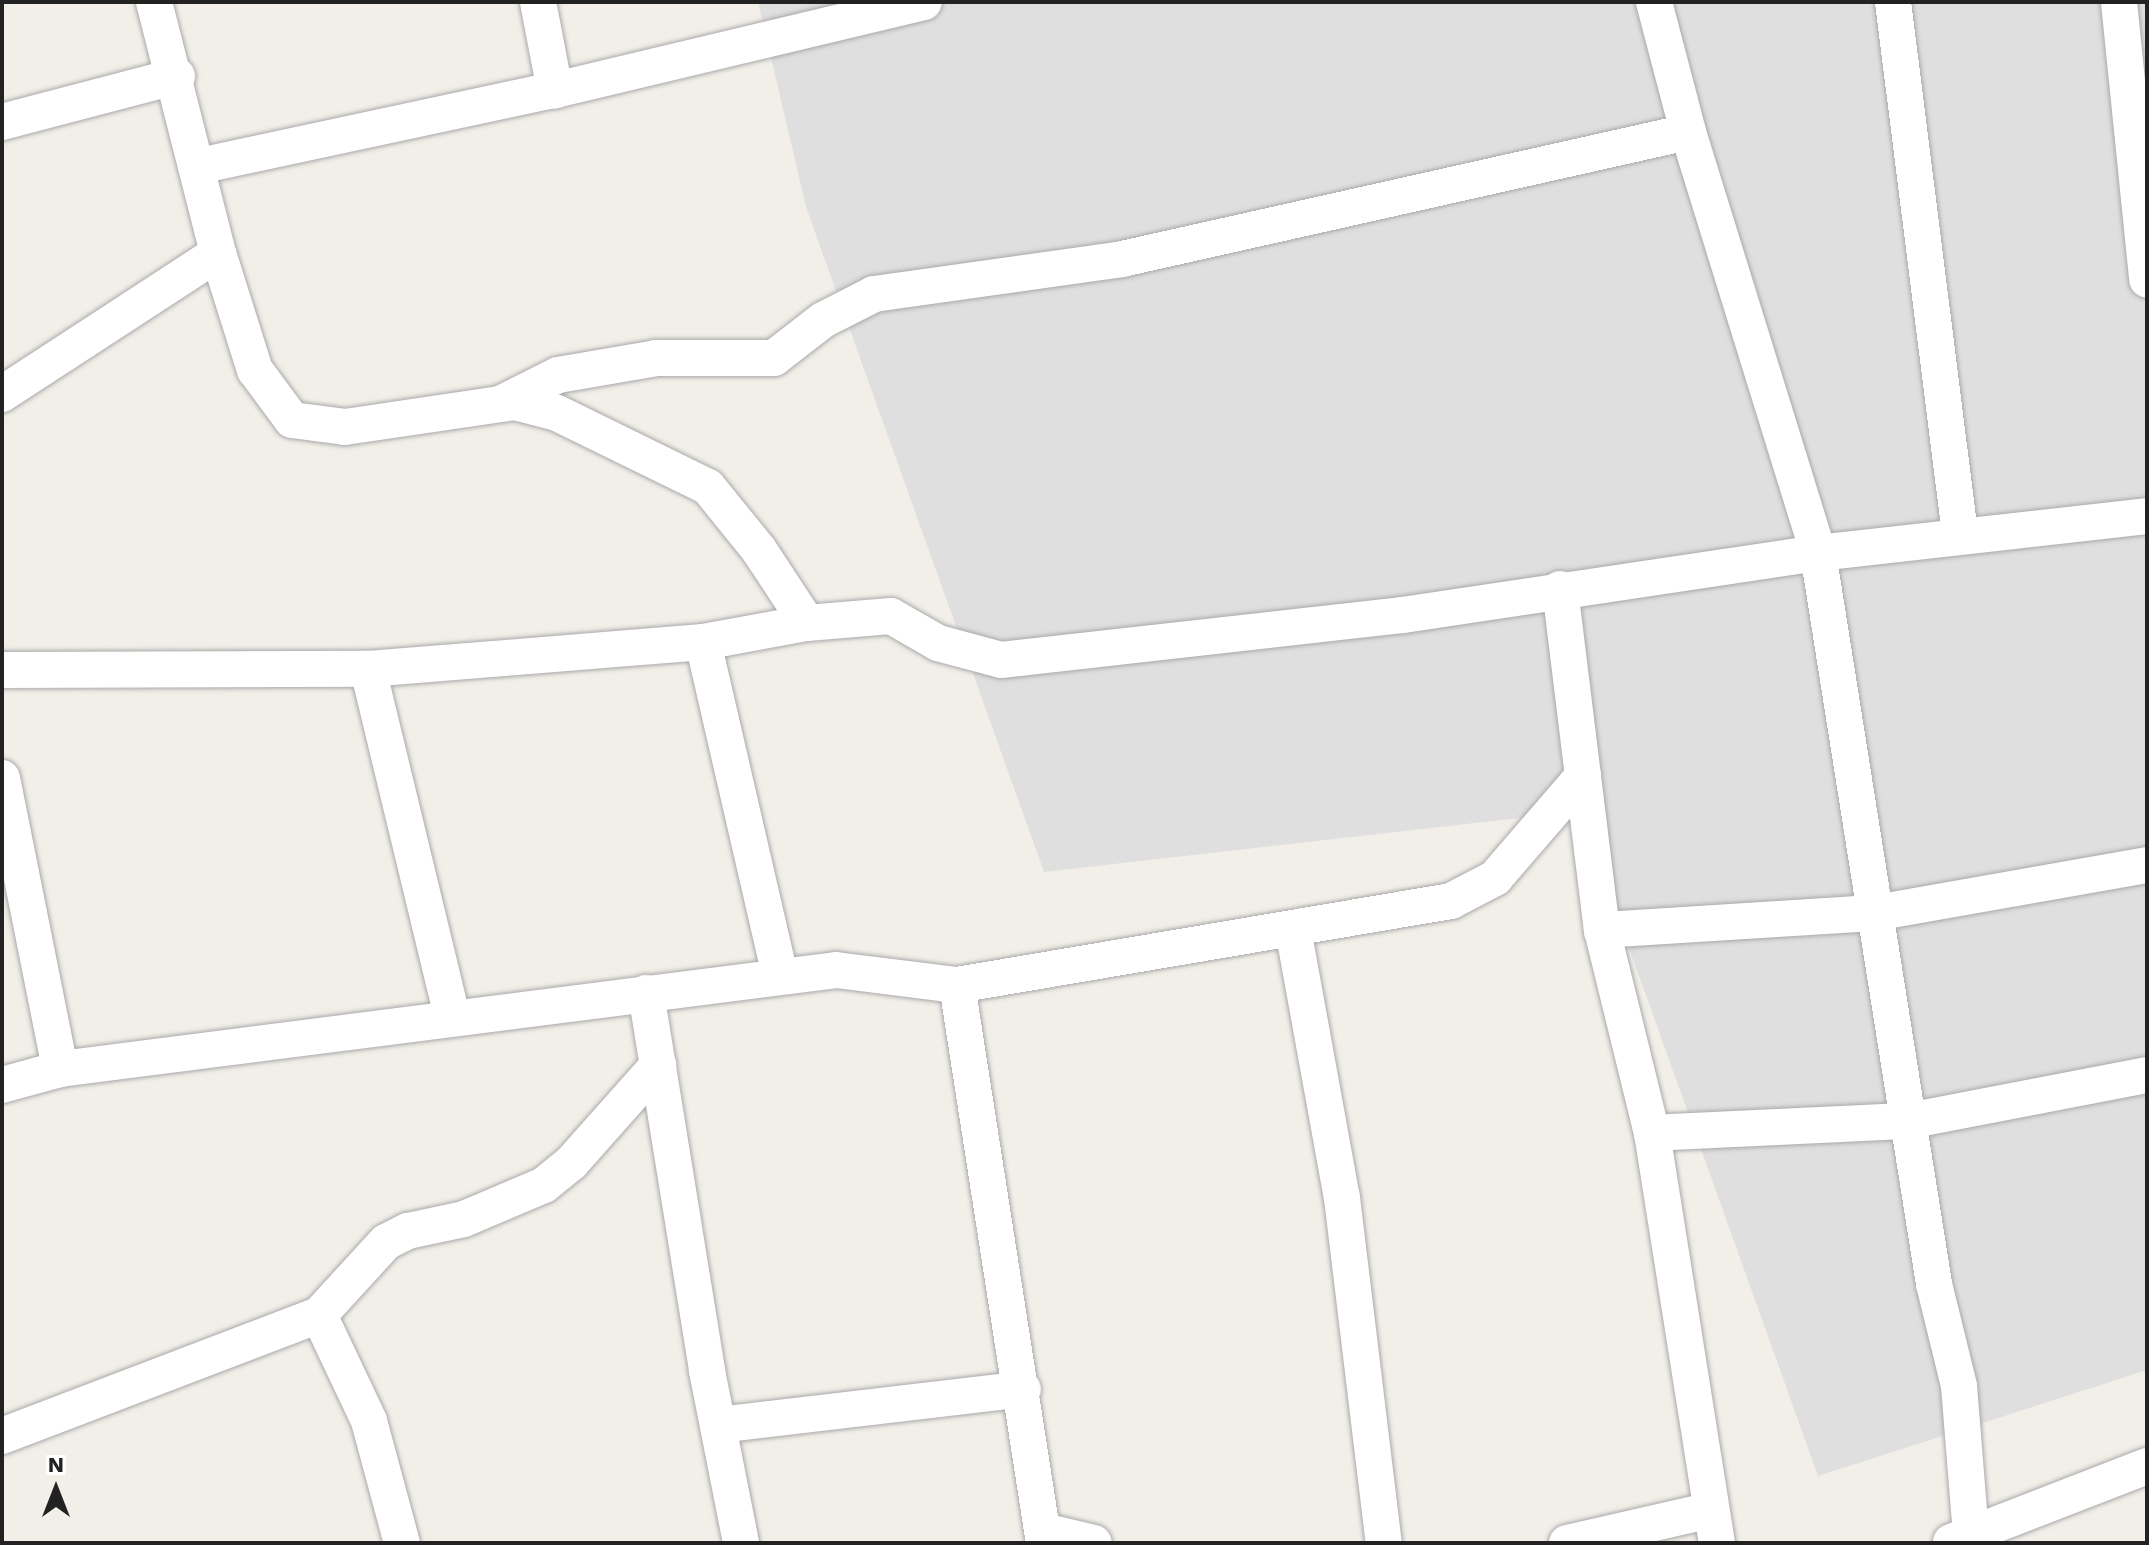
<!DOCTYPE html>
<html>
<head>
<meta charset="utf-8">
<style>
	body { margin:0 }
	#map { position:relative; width:2149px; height:1545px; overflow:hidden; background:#f2efe9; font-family:"Work Sans",sans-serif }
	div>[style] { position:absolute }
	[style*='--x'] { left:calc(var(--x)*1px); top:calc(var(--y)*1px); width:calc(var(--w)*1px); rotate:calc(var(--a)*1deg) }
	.residential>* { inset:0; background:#e0dfdf }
	.roads { filter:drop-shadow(0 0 2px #a9a9a9) drop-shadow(0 0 2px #a9a9a9) }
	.minor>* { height:36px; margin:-18px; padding:0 18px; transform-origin:18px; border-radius:18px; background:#fff }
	span { translate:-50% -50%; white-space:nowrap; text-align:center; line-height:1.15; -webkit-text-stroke:8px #fff; paint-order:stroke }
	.frame { position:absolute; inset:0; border:4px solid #222; pointer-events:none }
	.north { position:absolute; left:16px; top:1449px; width:80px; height:80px; -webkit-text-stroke:6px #fff; paint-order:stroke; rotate:0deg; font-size:22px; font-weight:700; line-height:32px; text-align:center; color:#222 }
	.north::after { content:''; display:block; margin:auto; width:28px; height:36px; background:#222; clip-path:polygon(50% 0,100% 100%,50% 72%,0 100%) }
</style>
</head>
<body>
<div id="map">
	<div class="residential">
		<div style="clip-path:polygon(758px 2px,2147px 2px,2147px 1370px,1818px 1476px,1580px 811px,1044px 872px,806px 207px)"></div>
	</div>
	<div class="roads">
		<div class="minor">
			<div style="--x:154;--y:2;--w:259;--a:75.7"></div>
			<div style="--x:218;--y:253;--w:123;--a:72.5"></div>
			<div style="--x:255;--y:370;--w:62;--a:53.5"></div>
			<div style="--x:292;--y:420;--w:53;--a:7.5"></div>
			<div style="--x:345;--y:427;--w:172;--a:-8.4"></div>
			<div style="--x:515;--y:402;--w:43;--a:14.7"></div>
			<div style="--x:557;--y:413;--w:168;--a:26.1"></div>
			<div style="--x:708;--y:487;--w:81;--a:51"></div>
			<div style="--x:759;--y:550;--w:87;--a:56.7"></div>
			<div style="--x:538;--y:2;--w:90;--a:79.1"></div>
			<div style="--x:1654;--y:2;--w:134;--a:75.3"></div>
			<div style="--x:1688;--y:132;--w:441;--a:72.8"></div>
			<div style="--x:1818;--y:553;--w:740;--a:80.98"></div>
			<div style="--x:1934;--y:1284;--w:105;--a:76.2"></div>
			<div style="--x:1959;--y:1386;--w:150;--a:85.4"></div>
			<div style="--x:1893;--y:2;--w:536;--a:82.82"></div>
			<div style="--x:2119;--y:2;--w:279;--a:84.2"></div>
			<div style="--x:2;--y:122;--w:181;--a:-14.7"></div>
			<div style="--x:199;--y:166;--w:364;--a:-12.1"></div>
			<div style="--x:555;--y:90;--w:379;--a:-13.4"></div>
			<div style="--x:2;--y:394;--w:258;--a:-33.1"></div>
			<div style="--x:500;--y:404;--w:65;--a:-26.6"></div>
			<div style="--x:558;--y:375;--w:99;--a:-9.8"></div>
			<div style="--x:656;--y:358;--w:118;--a:0"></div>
			<div style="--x:774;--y:358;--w:62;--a:-37.8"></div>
			<div style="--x:823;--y:320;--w:57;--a:-27"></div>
			<div style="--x:874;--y:294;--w:250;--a:-8"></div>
			<div style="--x:1122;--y:259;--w:580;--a:-12.65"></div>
			<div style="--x:1560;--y:589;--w:344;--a:83"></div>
			<div style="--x:1602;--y:930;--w:209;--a:76.2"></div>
			<div style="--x:1652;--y:1133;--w:415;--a:81"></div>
			<div style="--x:703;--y:642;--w:343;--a:77"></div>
			<div style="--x:368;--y:669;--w:358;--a:76.4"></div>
			<div style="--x:2;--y:670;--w:366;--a:-0.2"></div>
			<div style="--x:368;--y:669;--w:336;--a:-4.6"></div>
			<div style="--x:703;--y:642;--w:106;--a:-10.4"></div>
			<div style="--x:807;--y:623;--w:84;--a:-4.8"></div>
			<div style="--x:891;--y:616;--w:54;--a:29.9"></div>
			<div style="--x:938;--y:643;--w:65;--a:15.1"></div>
			<div style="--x:1001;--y:660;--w:405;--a:-6.4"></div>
			<div style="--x:1403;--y:615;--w:420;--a:-8.5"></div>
			<div style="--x:1818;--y:553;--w:331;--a:-6.4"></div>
			<div style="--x:2;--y:778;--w:297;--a:78.7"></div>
			<div style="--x:1293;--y:929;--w:273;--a:79.7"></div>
			<div style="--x:1342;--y:1198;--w:348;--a:83.1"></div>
			<div style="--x:1602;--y:930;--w:274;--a:-3.6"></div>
			<div style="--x:1875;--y:913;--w:276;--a:-10"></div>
			<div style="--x:957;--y:985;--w:565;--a:81.14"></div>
			<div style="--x:646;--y:993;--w:383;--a:80.8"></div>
			<div style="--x:707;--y:1371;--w:175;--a:78.8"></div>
			<div style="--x:2;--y:1085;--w:60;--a:-15.4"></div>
			<div style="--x:60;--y:1069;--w:782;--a:-7.27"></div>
			<div style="--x:836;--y:970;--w:122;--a:7.1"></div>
			<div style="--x:957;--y:985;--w:501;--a:-9.65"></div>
			<div style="--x:1451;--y:901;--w:50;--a:-27.6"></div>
			<div style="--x:1495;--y:878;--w:135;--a:-49.2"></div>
			<div style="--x:1652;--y:1133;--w:256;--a:-2.7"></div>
			<div style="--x:1908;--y:1121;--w:243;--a:-10.9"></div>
			<div style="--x:319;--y:1315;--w:117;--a:64.7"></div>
			<div style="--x:369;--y:1421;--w:126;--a:74.9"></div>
			<div style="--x:718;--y:1425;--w:307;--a:-6.7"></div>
			<div style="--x:2;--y:1436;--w:339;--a:-20.9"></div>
			<div style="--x:319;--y:1315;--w:99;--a:-47.5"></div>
			<div style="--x:386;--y:1242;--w:25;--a:-27"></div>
			<div style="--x:408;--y:1231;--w:57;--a:-12.1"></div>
			<div style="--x:464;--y:1219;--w:87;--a:-23"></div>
			<div style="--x:544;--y:1185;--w:36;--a:-39"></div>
			<div style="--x:572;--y:1162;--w:130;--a:-48.4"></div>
			<div style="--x:1043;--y:1531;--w:52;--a:13.2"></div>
			<div style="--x:1951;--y:1542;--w:210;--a:-21.2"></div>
			<div style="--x:1567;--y:1543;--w:148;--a:-12.9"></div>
		</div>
	</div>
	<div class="frame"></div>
	<div class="north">N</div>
</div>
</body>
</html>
